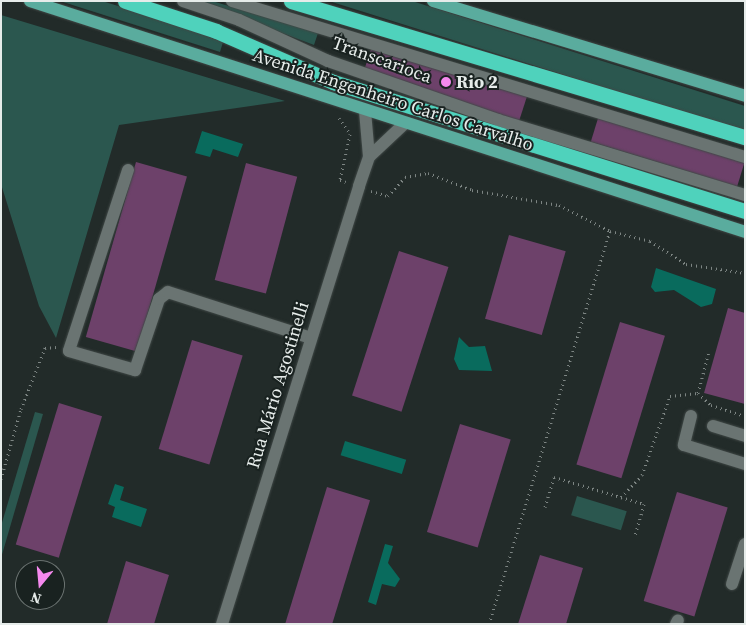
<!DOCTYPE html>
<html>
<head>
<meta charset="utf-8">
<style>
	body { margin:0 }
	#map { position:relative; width:746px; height:625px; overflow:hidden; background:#222b29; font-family:"Source Serif 4",serif }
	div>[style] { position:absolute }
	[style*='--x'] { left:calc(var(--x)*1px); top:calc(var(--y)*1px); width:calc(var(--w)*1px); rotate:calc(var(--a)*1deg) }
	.green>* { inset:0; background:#2b574f; transform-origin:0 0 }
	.water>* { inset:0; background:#096b5d; transform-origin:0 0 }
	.building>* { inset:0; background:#6d416a; transform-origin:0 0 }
	.path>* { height:3px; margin-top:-1.5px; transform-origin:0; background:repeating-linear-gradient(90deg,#7d8583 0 1px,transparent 0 5px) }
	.roads { filter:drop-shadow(0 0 1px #404846) drop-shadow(0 0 1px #404846) }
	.minor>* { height:12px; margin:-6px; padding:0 6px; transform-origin:6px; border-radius:6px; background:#6a7472 }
	.major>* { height:12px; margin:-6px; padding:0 6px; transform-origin:6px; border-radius:6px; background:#5aac9e }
	.highway>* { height:15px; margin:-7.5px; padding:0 7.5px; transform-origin:7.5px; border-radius:7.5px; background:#4fd2bc }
	.dots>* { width:14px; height:14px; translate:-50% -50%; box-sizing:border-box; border:2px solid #192220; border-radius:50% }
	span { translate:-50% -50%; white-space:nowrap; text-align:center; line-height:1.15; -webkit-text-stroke:4px #192220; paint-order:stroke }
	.street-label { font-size:18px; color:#e6ecea }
	.poi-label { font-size:18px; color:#e6ecea; font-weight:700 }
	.left { translate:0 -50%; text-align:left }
	.frame { position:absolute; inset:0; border:2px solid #e6ecea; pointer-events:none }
	.north { position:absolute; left:15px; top:560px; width:50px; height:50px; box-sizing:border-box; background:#192220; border:1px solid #6b7371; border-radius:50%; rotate:197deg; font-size:14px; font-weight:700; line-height:20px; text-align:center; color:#e6ecea }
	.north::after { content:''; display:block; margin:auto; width:18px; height:22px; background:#f589ee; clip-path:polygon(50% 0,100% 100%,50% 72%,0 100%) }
</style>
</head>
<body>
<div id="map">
	<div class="green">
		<div style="clip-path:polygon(60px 1px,102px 1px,160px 19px,223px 42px,220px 52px)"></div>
		<div style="clip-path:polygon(197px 1px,212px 1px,318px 33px,314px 45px)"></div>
		<div style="clip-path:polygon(329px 1px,412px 1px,745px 106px,745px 132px)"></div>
		<div style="clip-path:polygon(1px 15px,285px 101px,119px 125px,56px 338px,39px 306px,1px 184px)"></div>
		<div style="clip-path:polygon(35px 412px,43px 414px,1px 558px,1px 526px)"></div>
		<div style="left:577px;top:496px;width:52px;height:20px;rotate:17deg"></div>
	</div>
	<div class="water">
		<div style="clip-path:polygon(202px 131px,243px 144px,238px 157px,213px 149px,210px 157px,195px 153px)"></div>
		<div style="clip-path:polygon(656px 268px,716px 289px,712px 304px,701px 307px,674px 290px,655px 292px,651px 287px)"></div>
		<div style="clip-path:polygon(459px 337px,469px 347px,485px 346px,492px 371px,459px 370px,454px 359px)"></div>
		<div style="left:345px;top:441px;width:64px;height:15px;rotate:17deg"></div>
		<div style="clip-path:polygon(115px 484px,124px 487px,120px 500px,147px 509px,141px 527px,112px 517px,115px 507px,108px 504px)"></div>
		<div style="clip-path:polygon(385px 544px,393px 546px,388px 563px,400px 579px,395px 587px,382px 584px,376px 605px,368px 602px)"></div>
	</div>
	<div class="building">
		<div style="left:373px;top:43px;width:163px;height:29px;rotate:18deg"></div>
		<div style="left:599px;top:115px;width:153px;height:28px;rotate:17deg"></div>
		<div style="left:136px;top:162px;width:53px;height:182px;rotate:16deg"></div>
		<div style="left:246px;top:163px;width:53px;height:121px;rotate:15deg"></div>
		<div style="left:509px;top:235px;width:59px;height:87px;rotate:16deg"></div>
		<div style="left:399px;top:251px;width:52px;height:152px;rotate:18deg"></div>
		<div style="clip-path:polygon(728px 308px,745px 313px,745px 404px,704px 393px)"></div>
		<div style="left:620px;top:322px;width:47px;height:149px;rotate:17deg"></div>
		<div style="left:192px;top:340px;width:53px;height:114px;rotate:17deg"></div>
		<div style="left:59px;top:403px;width:45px;height:148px;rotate:17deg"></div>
		<div style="left:460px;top:424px;width:53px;height:113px;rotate:17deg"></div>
		<div style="left:327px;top:487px;width:45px;height:144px;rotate:17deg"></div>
		<div style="left:677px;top:492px;width:53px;height:114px;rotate:17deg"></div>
		<div style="clip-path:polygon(540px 555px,583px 568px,566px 624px,518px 624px)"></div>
		<div style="clip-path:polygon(126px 561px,169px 575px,154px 624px,107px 624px)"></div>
	</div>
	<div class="path">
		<div style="--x:339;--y:118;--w:19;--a:55"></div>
		<div style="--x:350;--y:134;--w:47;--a:102.3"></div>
		<div style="--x:340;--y:180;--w:6;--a:18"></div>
		<div style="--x:744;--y:176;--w:1;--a:0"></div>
		<div style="--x:371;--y:191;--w:18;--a:16"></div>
		<div style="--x:388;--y:196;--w:25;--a:-48"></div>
		<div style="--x:405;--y:177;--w:23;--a:-10"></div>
		<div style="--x:428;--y:173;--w:47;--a:21.1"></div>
		<div style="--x:472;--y:190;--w:88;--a:9.8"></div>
		<div style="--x:559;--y:205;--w:57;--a:27"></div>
		<div style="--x:610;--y:231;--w:41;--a:14"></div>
		<div style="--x:650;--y:241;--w:43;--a:32.6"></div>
		<div style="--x:686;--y:264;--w:60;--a:8.7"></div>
		<div style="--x:698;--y:393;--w:43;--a:-75.3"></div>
		<div style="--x:1;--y:479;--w:73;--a:-74.1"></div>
		<div style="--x:21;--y:409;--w:66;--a:-68.5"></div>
		<div style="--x:45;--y:348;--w:11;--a:-5"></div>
		<div style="--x:621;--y:497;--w:30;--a:-46"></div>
		<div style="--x:642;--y:475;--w:84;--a:-70.5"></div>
		<div style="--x:670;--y:396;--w:28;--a:-6"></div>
		<div style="--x:698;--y:393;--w:18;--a:43"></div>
		<div style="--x:711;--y:405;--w:36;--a:18"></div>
		<div style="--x:545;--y:507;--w:31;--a:-73"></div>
		<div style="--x:554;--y:477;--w:94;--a:16.7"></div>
		<div style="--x:644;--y:504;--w:32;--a:106"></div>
		<div style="--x:489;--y:624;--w:411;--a:-72.9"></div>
	</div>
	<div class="roads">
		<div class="minor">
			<div style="--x:183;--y:1;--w:59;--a:18.7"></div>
			<div style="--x:239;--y:20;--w:98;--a:24.7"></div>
			<div style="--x:328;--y:61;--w:180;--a:19.1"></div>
			<div style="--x:498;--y:120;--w:258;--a:16.9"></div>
			<div style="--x:232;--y:1;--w:536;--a:16.91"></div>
			<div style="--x:365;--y:111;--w:46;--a:85"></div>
			<div style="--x:128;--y:170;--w:190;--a:108.1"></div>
			<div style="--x:69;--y:351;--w:69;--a:16.1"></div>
			<div style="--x:135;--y:370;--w:75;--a:-71.3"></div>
			<div style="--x:159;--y:299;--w:11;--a:-38"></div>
			<div style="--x:168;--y:292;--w:150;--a:17.8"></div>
			<div style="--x:691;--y:416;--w:30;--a:104"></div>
			<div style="--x:684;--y:445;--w:64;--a:17.3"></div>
			<div style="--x:713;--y:426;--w:34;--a:17"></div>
			<div style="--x:732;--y:584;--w:42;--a:-72"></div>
			<div style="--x:222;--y:624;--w:459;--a:-72.6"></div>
			<div style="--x:359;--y:186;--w:31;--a:-71"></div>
			<div style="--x:369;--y:157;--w:48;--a:-43.3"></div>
			<div style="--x:676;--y:624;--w:4;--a:-63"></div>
		</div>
		<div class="major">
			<div style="--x:30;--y:1;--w:751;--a:17.9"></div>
			<div style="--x:433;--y:1;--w:326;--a:16.9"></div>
		</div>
		<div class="highway">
			<div style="--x:125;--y:1;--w:96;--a:18.2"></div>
			<div style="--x:216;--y:31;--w:128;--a:23.6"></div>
			<div style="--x:333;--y:82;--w:432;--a:17.4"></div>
			<div style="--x:291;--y:1;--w:474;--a:16.7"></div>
		</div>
	</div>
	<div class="dots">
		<div style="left:446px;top:82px;background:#f589ee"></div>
	</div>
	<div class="street-label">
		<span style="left:382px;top:60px;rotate:20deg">Transcarioca</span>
		<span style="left:393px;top:100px;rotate:18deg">Avenida Engenheiro Carlos Carvalho</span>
		<span style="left:278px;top:385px;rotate:-73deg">Rua Mário Agostinelli</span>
	</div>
	<div class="poi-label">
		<span class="left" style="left:456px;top:82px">Rio 2</span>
	</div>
	<div class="frame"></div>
	<div class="north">N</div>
</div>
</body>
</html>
